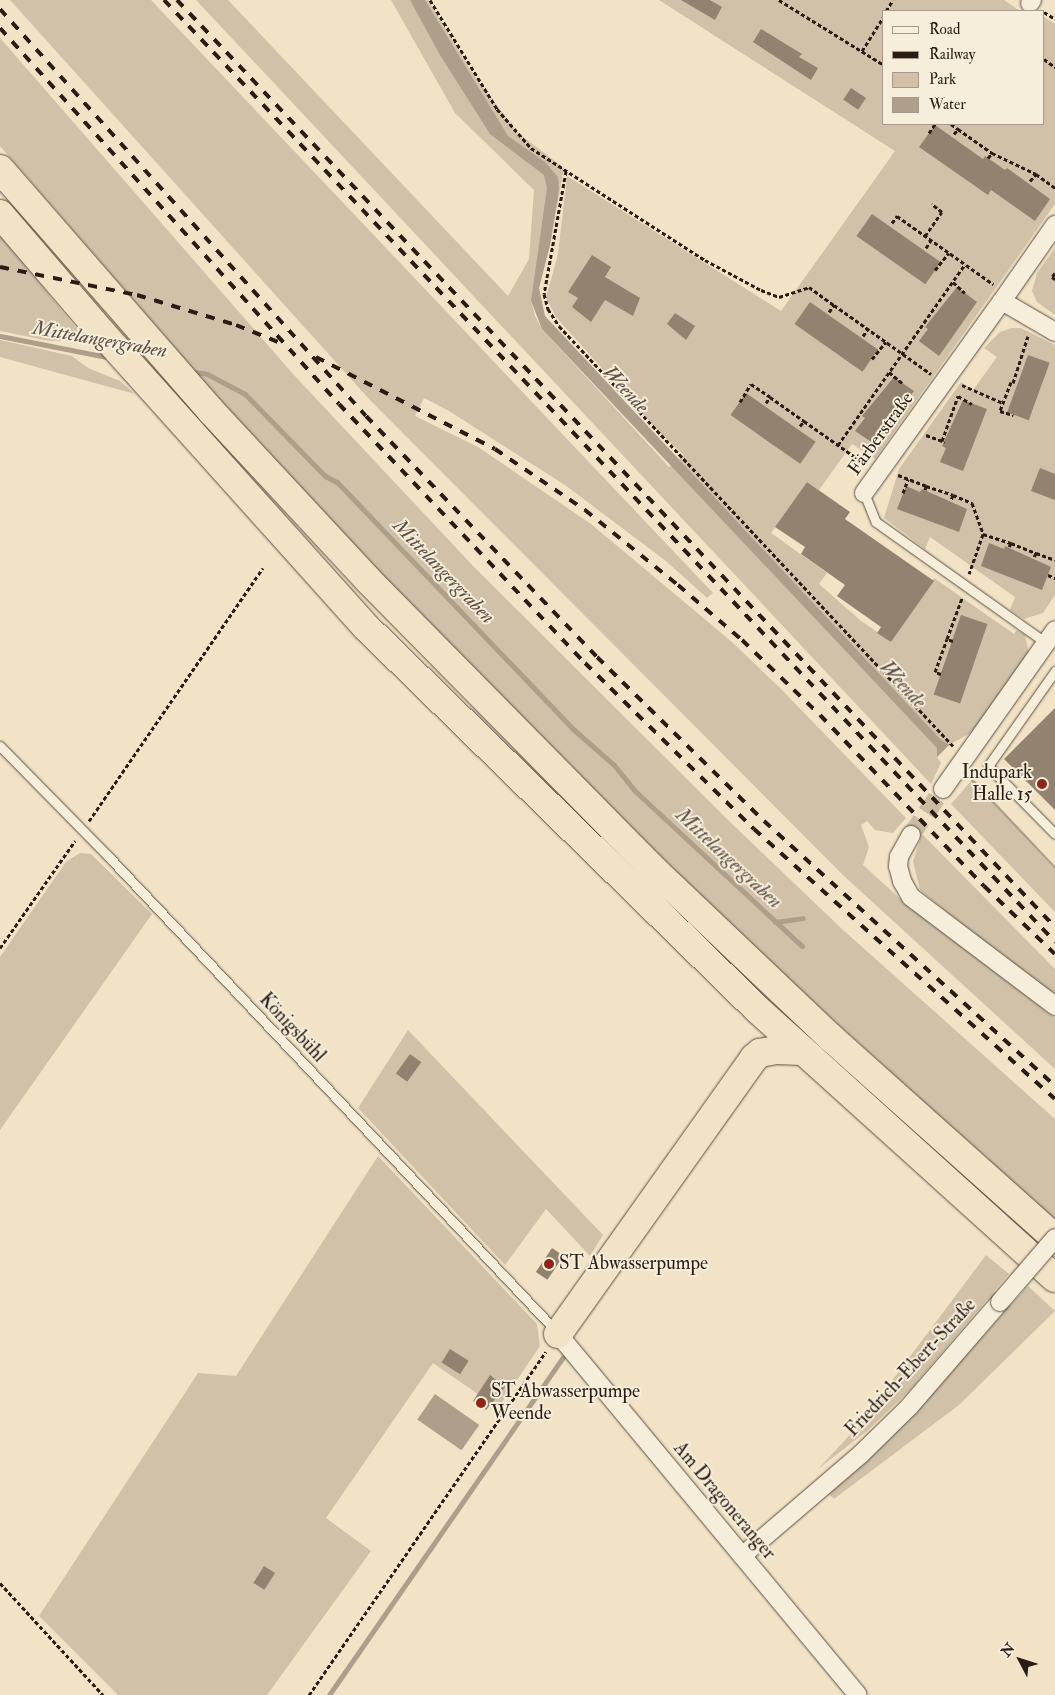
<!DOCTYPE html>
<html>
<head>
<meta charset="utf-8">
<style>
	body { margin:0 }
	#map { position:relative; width:1055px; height:1695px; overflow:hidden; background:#f2e3c7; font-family:"IM FELL Double Pica",serif }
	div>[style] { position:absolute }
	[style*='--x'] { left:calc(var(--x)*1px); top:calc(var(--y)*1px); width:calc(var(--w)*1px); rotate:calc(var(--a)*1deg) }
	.green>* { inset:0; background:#d0c1a8 }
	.water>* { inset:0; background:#ae9f8a; transform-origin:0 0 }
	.stream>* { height:5px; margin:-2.5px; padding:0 2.5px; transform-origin:2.5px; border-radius:2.5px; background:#ae9f8a }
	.building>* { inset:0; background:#928371; transform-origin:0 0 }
	.street-tunnel>* { height:18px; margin-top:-9px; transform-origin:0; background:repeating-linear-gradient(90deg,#cabba3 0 18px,transparent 0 27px) }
	.path>* { height:3px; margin-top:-1.5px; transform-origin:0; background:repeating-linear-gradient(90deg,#291c13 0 4px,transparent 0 6.5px) }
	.roads { filter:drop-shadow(0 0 1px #5b4e40) drop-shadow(0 0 1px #5b4e40) }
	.lane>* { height:9px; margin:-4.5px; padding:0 4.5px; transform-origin:4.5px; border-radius:4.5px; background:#f7eddb }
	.street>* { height:18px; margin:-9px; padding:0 9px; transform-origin:9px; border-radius:9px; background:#f7eddb }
	.highway>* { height:28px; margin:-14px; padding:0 14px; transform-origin:14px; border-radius:14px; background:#f2e3c7 }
	.rail>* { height:4px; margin-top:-2px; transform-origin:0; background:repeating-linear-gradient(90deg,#291c13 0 9px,transparent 0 18px) }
	.bridges { filter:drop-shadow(0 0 1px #5b4e40) drop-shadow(0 0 1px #5b4e40) }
	.street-bridge>* { height:18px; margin:-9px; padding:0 9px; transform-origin:9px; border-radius:9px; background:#f7eddb }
	.dots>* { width:14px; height:14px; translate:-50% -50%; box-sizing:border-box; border:2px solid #f7eddb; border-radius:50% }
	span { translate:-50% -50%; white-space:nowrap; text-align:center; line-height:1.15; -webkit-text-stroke:4px #f7eddb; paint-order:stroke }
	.street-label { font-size:19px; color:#291c13 }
	.poi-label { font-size:19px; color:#291c13 }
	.right { translate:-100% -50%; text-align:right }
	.left { translate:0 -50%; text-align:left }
	.water-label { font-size:20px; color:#5e5043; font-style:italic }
	.legend { position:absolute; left:882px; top:10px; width:162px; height:115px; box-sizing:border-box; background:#f7eddb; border:1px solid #a5998b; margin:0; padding:6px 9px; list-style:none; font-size:15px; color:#291c13 }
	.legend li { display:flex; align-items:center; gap:10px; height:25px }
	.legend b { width:25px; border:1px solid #a5998b }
	.north { position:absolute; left:995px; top:1635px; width:50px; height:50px; -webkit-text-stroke:4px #f7eddb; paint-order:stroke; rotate:310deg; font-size:14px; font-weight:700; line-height:20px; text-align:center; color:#291c13 }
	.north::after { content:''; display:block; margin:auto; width:18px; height:22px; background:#291c13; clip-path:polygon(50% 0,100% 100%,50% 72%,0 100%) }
</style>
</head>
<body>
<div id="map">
	<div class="green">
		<div style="clip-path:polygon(10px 0,151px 0,713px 593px,707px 598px,666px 561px,565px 485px,449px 411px,424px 398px,415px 416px,478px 447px,591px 524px,732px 642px,780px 688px,906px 818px,893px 833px,875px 830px,867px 821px,861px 825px,869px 847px,863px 865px,906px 904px,1055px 1018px,1055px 1069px,844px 876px,369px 399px)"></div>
		<div style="clip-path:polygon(196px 0,228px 0,508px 296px,529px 259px,534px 190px,455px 113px,391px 0,428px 0,471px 71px,518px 133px,564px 168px,550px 245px,539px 288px,531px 301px,535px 316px,542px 329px,669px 467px,684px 455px,659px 432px,556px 317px,546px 298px,558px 254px,567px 176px,781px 311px,895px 151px,659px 0,1004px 0,1020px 11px,884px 11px,884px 124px,1044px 124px,1044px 17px,1055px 24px,1055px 204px,875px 459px,852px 444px,819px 490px,807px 482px,771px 533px,827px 573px,819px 584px,860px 620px,891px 642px,934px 578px,1014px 634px,1017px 630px,1025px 635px,1029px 653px,976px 730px,949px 745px,937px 757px,941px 763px,931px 784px)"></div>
		<div style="clip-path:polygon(0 38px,293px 374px,475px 568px,728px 820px,842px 929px,1055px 1119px,1055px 1220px,748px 943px,470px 668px,235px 417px,0 146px)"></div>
		<div style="clip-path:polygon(0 234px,76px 328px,83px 340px,50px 341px,0 331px)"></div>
		<div style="clip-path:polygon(1055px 248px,1055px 315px,1037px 302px,1032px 291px,1037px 273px)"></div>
		<div style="clip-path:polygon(1011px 328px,1021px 328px,1055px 345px,1055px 595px,1043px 613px,1024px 619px,1010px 610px,1015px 597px,930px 537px,925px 549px,884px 518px,899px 469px,961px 382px,973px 390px,997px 357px,984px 348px,1000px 332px)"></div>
		<div style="clip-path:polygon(0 340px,72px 356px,88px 368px,120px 381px,135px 394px,0 357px)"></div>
		<div style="clip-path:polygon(971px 781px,1055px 869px,1055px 912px,951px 804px)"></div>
		<div style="clip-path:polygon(922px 834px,1055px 969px,1055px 993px,1033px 982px,920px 890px,913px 861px)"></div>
		<div style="clip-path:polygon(80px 853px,91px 854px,152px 914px,0 1130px,0 957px,66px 862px)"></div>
		<div style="clip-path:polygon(408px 1030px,603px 1235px,590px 1256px,546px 1209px,505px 1265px,358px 1108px)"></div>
		<div style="clip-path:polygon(378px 1156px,537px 1324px,540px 1346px,498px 1408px,433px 1363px,326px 1518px,371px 1551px,267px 1695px,118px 1695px,39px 1616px,198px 1373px,236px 1376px)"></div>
		<div style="clip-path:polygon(986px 1255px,1009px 1274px,911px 1389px,867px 1431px,818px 1469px,858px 1426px)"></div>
		<div style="clip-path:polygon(1028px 1286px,1055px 1311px,959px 1405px,834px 1499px,829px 1494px,910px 1417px)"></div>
	</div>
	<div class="water">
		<div style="clip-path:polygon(410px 0,425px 0,508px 136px,545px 162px,558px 177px,559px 189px,550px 245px,539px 288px,545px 316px,941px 740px,949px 745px,937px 757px,937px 748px,542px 329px,531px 301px,547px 188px,544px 175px,490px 134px,440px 55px)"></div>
		<div style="clip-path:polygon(973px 779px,1055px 866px,1055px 869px,971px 781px)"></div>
		<div style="left:435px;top:1394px;width:54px;height:31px;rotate:35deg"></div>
	</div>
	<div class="stream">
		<div style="--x:0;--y:336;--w:114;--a:11.1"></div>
		<div style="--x:189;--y:371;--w:18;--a:9"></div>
		<div style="--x:207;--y:374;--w:43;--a:27.8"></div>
		<div style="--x:245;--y:394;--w:115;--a:45.7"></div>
		<div style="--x:325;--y:476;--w:13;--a:27"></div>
		<div style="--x:337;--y:482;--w:342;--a:46.3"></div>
		<div style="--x:573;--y:729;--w:55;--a:41.3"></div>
		<div style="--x:614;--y:765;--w:33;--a:51"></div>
		<div style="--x:635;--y:791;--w:228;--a:42.9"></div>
		<div style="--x:775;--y:922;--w:28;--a:-8"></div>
		<div style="--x:329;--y:1695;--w:411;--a:-55.3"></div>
	</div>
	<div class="building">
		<div style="clip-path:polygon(681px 0,710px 0,722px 7px,715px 20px)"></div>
		<div style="clip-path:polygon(761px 29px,802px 54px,799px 57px,818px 68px,811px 80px,753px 42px)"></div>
		<div style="left:851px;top:88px;width:18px;height:14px;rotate:34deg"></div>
		<div style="clip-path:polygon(935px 125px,983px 159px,985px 156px,1005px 170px,1007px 168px,1050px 199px,1035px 221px,991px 190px,988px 195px,919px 147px)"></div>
		<div style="left:872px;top:214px;width:84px;height:27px;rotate:35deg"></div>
		<div style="clip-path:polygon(592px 255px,611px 267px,605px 277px,640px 298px,633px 316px,605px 300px,591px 322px,572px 307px,578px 298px,568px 292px)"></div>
		<div style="clip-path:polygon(957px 287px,977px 302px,939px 356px,919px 341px,928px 329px,925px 327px)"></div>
		<div style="left:810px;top:302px;width:83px;height:27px;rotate:35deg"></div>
		<div style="clip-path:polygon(675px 313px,695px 326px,686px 340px,667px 324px)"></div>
		<div style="left:1028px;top:355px;width:23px;height:61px;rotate:20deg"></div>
		<div style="clip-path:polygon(894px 377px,914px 391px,876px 445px,855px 431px,865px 418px,862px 416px)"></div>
		<div style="left:746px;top:393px;width:85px;height:27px;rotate:35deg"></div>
		<div style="clip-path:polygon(963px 400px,987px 409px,963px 471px,940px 462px,946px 448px,942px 446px)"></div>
		<div style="clip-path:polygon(1040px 468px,1055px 474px,1055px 500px,1031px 491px)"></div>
		<div style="clip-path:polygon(807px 482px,850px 512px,845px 519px,934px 581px,891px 642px,877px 633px,881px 627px,837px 596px,845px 585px,801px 554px,805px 547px,775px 527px)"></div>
		<div style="clip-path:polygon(906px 486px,920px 492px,922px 489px,967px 509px,959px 532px,897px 509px)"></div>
		<div style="clip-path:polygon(989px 543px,1004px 549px,1005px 546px,1051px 567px,1042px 590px,981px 566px)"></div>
		<div style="left:961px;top:615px;width:28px;height:84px;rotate:19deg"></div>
		<div style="clip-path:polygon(1055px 708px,1055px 810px,1004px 759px)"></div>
		<div style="left:410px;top:1054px;width:14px;height:24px;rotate:36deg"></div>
		<div style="left:552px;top:1248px;width:14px;height:29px;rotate:34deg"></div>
		<div style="left:450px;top:1349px;width:22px;height:16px;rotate:32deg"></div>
		<div style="clip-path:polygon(490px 1375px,505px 1387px,486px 1410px,473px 1401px)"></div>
		<div style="left:264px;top:1566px;width:13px;height:20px;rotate:32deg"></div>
	</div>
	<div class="street-tunnel">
		<div style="--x:911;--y:835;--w:56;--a:-55.2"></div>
	</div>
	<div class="path">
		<div style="--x:430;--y:0;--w:128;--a:58.4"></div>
		<div style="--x:497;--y:109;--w:52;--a:48.9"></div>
		<div style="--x:531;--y:148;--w:207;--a:32.8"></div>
		<div style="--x:705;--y:260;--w:64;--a:28.2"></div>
		<div style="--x:761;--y:290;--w:19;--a:21"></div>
		<div style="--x:779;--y:297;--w:32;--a:-18"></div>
		<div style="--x:809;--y:287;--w:31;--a:36"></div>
		<div style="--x:779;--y:0;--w:123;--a:31.8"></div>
		<div style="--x:886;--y:11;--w:13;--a:-58"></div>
		<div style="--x:1044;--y:12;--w:13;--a:32"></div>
		<div style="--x:862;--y:51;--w:41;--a:-57.8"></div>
		<div style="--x:1044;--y:59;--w:14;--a:36"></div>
		<div style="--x:951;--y:124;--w:9;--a:36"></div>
		<div style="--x:929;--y:133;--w:11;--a:-56"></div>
		<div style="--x:954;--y:134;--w:6;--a:-51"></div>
		<div style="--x:958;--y:129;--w:42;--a:35.2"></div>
		<div style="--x:988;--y:158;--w:6;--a:-51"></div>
		<div style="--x:992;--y:153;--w:49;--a:25.5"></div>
		<div style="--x:566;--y:171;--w:125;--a:100.1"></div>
		<div style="--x:544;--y:294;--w:16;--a:75"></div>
		<div style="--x:548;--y:309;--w:20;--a:57"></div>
		<div style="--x:559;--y:326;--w:576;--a:46.83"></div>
		<div style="--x:1030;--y:181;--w:9;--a:-49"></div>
		<div style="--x:1036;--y:174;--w:24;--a:36"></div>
		<div style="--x:892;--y:223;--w:9;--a:-54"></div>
		<div style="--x:897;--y:216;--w:118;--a:35.3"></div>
		<div style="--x:925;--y:236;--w:29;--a:-55"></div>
		<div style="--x:942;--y:212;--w:13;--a:-141"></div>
		<div style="--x:926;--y:248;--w:9;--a:-58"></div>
		<div style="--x:935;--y:270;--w:22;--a:-51"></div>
		<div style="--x:1055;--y:273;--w:5;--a:127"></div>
		<div style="--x:1052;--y:277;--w:4;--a:34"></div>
		<div style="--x:953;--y:282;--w:16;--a:43"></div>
		<div style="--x:829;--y:312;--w:9;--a:-54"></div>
		<div style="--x:834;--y:305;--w:119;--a:35.4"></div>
		<div style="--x:863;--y:336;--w:9;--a:-54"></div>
		<div style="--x:872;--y:359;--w:22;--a:-51"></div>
		<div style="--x:889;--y:372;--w:17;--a:40"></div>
		<div style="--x:1011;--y:382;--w:31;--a:111"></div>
		<div style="--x:1000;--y:411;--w:14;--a:17"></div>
		<div style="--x:1013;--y:383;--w:49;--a:-72.3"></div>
		<div style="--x:962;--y:385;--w:45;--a:23.7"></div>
		<div style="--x:740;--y:402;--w:21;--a:-59"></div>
		<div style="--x:751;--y:384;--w:23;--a:34"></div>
		<div style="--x:766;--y:403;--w:7;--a:-56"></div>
		<div style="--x:770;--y:397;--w:42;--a:35.2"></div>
		<div style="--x:800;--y:426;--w:6;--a:-51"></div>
		<div style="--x:804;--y:421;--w:75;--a:35.2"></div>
		<div style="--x:926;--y:435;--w:20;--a:20"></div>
		<div style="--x:942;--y:441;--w:48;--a:-70.4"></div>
		<div style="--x:958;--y:396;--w:16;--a:30"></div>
		<div style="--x:838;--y:445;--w:221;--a:-54.9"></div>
		<div style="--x:898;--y:475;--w:30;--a:21"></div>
		<div style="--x:926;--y:486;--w:4;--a:104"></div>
		<div style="--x:926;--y:486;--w:28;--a:18"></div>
		<div style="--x:953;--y:495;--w:5;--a:112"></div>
		<div style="--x:903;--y:493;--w:15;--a:-70"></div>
		<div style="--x:953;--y:495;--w:21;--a:23"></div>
		<div style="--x:972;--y:503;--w:33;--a:70"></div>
		<div style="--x:983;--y:534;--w:42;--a:109.3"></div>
		<div style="--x:983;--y:534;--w:29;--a:18"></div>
		<div style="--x:1011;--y:543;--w:4;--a:117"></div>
		<div style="--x:1011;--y:543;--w:27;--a:22"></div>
		<div style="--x:1036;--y:553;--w:4;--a:117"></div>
		<div style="--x:1036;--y:553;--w:20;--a:20"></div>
		<div style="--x:1048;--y:575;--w:8;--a:23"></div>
		<div style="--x:953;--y:641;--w:6;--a:-162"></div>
		<div style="--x:947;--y:639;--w:44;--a:-69.9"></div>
		<div style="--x:941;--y:674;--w:6;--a:-162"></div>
		<div style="--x:935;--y:672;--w:35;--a:-70"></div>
		<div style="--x:89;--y:821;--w:307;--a:-55.5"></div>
		<div style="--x:0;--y:948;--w:131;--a:-55"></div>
		<div style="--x:0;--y:1583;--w:152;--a:47.4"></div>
		<div style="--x:309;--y:1695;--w:417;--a:-55.4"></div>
	</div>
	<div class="roads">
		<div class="lane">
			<div style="--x:864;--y:493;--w:31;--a:68"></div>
			<div style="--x:876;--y:522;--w:209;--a:35.4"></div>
			<div style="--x:1055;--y:671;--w:116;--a:125.2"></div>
			<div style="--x:988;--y:766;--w:95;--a:45.4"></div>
			<div style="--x:0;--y:746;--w:154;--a:45.5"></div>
			<div style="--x:108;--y:856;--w:653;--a:46.68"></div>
		</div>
		<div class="street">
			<div style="--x:1030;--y:3;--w:4;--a:-56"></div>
			<div style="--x:1002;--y:301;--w:93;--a:-55.1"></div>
			<div style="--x:864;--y:493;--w:236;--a:-54.3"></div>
			<div style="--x:1002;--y:301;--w:61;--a:30.3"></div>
			<div style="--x:943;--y:789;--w:194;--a:-54.8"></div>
			<div style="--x:911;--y:835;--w:25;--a:119"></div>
			<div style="--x:899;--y:857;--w:9;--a:96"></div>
			<div style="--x:898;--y:866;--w:16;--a:75"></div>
			<div style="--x:902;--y:881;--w:18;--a:61"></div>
			<div style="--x:911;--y:897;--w:181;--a:37.1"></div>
			<div style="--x:558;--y:1334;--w:469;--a:50.3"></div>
			<div style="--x:742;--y:1556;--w:157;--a:-40.6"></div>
			<div style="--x:861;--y:1454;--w:67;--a:-44.4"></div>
			<div style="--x:909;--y:1407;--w:139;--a:-49.1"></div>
		</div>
		<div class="highway">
			<div style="--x:0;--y:169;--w:322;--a:48.9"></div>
			<div style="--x:212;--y:412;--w:229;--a:47.1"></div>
			<div style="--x:368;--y:580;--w:404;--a:45.4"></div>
			<div style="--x:652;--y:868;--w:245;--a:43.5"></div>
			<div style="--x:830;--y:1037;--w:302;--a:41.8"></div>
			<div style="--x:0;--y:214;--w:158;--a:49.4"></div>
			<div style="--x:103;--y:334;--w:394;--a:48.1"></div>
			<div style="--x:366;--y:627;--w:547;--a:44.33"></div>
			<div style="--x:757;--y:1009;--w:401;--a:42.1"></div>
			<div style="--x:558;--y:1334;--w:339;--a:-54.6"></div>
			<div style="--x:754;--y:1058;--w:8;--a:-40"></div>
			<div style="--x:760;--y:1053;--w:16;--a:-11"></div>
			<div style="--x:776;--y:1050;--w:26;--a:2"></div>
		</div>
	</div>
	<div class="rail">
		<div style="--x:164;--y:0;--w:1297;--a:46.59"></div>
		<div style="--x:177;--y:0;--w:1277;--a:46.56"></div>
		<div style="--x:0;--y:9;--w:547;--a:48.04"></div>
		<div style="--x:366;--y:416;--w:334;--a:46.2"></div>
		<div style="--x:597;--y:657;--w:234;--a:44.5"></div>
		<div style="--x:764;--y:821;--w:394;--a:42.3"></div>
		<div style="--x:0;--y:28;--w:506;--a:47.96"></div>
		<div style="--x:339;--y:404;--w:357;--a:46.5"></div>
		<div style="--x:585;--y:663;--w:237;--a:44.5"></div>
		<div style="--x:754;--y:829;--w:404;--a:41.9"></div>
		<div style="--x:0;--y:267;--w:140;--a:11.6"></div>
		<div style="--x:137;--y:295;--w:103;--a:16.9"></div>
		<div style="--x:236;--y:325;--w:51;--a:22"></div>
		<div style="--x:316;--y:357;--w:201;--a:27.2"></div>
		<div style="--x:495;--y:449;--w:109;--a:34.1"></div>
		<div style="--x:585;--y:510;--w:119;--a:38.9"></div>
		<div style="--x:678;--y:585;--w:84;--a:40.7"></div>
		<div style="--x:742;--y:640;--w:108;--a:43.9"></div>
		<div style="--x:820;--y:715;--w:237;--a:46.2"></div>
		<div style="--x:984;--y:886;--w:98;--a:43.8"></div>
	</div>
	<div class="bridges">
		<div class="street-bridge">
			<div style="--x:1000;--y:1302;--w:84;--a:-49.3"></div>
		</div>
	</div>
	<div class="dots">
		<div style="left:1042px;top:784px;background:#8f2418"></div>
		<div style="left:549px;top:1264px;background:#8f2418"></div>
		<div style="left:481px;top:1403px;background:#8f2418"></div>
	</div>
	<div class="street-label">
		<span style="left:881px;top:434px;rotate:-54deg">Färberstraße</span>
		<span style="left:292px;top:1028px;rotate:47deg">Königsbühl</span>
		<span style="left:911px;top:1368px;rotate:-47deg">Friedrich-Ebert-Straße</span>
		<span style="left:724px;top:1501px;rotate:50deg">Am Dragoneranger</span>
	</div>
	<div class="poi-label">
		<span class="right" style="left:1032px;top:784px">Indupark<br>Halle 15</span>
		<span class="left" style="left:559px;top:1264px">ST Abwasserpumpe</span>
		<span class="left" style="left:491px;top:1403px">ST Abwasserpumpe<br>Weende</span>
	</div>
	<div class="water-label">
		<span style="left:100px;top:339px;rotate:10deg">Mittelangergraben</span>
		<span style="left:626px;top:389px;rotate:47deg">Weende</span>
		<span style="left:444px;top:571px;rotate:46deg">Mittelangergraben</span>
		<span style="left:903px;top:684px;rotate:47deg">Weende</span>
		<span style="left:729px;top:858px;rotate:43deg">Mittelangergraben</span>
	</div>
	<ul class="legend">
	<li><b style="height:6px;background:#f7eddb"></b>Road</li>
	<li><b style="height:6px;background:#291c13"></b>Railway</li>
	<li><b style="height:14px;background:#d0c1a8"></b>Park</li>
	<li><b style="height:14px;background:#ae9f8a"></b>Water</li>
	</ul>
	<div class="north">N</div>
</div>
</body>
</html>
